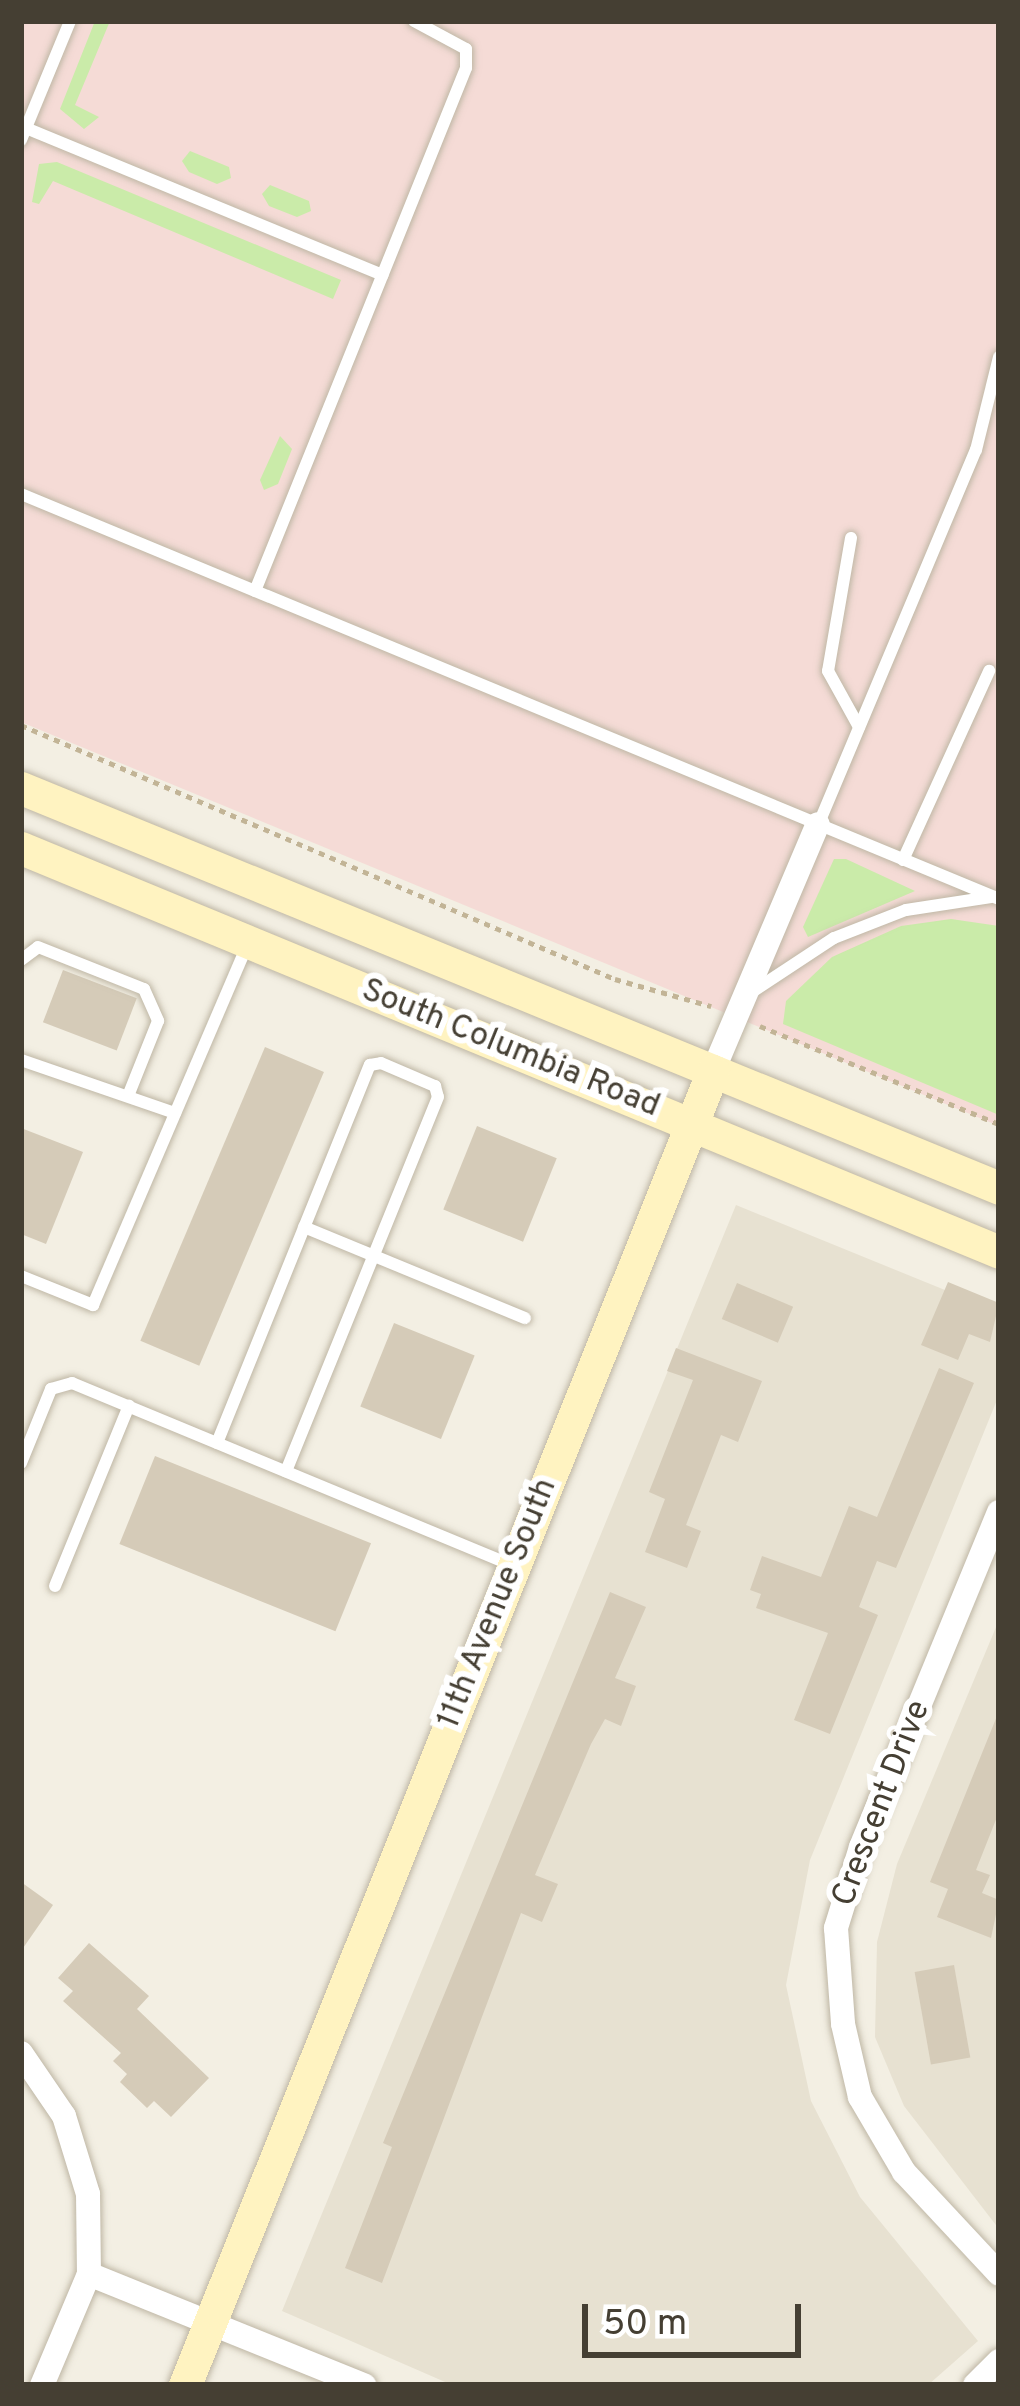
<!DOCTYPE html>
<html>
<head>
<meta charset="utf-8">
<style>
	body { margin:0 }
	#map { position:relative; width:1020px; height:2406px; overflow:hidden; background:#f3efe3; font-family:Overpass,sans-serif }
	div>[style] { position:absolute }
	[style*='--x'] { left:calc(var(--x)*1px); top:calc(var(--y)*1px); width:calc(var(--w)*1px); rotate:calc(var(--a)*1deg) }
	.residential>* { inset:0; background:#e7e1d1 }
	.medical>* { inset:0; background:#f5dbd6 }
	.green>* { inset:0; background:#caeba9 }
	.building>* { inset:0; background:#d5cbb8; transform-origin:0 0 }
	.path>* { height:4.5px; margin-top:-2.25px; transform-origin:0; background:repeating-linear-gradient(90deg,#c2b496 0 6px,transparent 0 12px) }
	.roads { filter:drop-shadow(0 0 3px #bfb7a5) drop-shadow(0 0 3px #bfb7a5) }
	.lane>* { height:12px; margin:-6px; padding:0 6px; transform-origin:6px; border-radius:6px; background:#fff }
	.street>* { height:24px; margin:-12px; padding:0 12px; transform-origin:12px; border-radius:12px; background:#fff }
	.secondary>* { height:33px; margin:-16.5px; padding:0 16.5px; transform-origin:16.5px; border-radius:16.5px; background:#fff3c1 }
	span { translate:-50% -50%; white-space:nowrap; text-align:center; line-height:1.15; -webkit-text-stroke:12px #fff; paint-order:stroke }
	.street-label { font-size:33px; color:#453f33 }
	.frame { position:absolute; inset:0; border:24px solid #453f33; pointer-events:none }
	.scale { position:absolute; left:582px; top:2304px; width:219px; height:54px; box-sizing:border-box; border:6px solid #453f33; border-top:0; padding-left:15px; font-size:36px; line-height:42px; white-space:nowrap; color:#453f33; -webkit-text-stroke:9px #fff; paint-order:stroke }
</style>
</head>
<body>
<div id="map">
	<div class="residential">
		<div style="clip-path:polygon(736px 1205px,999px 1312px,999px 1395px,810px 1860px,786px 1985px,811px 2101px,860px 2197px,978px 2341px,928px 2385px,452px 2385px,282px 2311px)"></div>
		<div style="clip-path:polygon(999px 1620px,999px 2229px,904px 2106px,875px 2037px,877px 1942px,897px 1864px)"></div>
	</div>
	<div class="medical">
		<div style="clip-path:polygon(21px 21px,999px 21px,999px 1126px,21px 722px)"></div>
	</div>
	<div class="green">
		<div style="clip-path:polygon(95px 21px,110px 21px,75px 105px,99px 117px,84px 129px,60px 109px)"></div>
		<div style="clip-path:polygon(190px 151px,229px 167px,231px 178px,217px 184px,189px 172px,182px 161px)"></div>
		<div style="clip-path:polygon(57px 162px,341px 280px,333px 299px,53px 181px,39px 204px,32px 202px,39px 164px)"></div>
		<div style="clip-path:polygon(270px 185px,309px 201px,311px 211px,297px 217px,269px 206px,262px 194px)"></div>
		<div style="clip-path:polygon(280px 436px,292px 449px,278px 484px,264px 490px,260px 480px)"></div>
		<div style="clip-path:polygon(834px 859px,846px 859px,915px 891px,808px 937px,803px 927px)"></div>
		<div style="clip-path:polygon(951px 919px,999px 926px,999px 1115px,783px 1024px,786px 1001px,832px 957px,901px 926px)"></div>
	</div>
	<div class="building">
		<div style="left:63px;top:970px;width:79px;height:56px;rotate:21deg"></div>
		<div style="left:265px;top:1047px;width:64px;height:319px;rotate:23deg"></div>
		<div style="left:477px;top:1126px;width:86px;height:90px;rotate:22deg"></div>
		<div style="clip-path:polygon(21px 1128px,83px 1152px,46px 1244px,21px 1234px)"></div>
		<div style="clip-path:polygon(948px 1282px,999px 1303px,990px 1342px,969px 1334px,958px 1360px,921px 1345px)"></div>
		<div style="left:737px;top:1283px;width:61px;height:39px;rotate:23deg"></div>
		<div style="left:394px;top:1323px;width:87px;height:90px;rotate:22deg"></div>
		<div style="clip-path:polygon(676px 1348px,762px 1381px,738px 1442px,721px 1435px,686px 1525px,701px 1531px,687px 1568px,645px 1552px,665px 1499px,649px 1492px,693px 1380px,667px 1371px)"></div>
		<div style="clip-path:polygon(939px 1368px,974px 1383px,896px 1568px,877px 1561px,859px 1607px,878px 1615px,830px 1734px,794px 1720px,828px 1633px,756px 1608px,761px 1594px,750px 1590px,762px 1556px,821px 1577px,849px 1506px,877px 1517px)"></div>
		<div style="left:155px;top:1456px;width:233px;height:95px;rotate:22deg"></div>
		<div style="clip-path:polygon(610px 1592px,646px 1607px,615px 1678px,636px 1686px,621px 1726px,605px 1719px,591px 1744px,535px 1875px,558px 1884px,542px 1922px,521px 1913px,382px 2283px,345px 2268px,392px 2147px,383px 2143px)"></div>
		<div style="clip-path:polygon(999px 1711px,999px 1812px,976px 1870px,990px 1875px,982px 1893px,999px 1900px,991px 1938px,937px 1917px,948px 1889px,930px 1882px)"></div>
		<div style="clip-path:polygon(21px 1882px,53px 1905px,21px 1951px)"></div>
		<div style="clip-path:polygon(89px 1943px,149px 1996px,137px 2009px,209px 2078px,171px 2117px,154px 2101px,147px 2108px,120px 2082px,127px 2074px,113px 2061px,121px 2053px,63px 2001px,73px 1991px,58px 1978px)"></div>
		<div style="left:954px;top:1965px;width:94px;height:40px;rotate:80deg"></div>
	</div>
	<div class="path">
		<div style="--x:21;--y:725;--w:646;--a:23.15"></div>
		<div style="--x:615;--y:979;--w:100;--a:15.7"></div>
		<div style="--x:760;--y:1026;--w:258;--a:22.3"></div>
	</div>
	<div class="roads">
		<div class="lane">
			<div style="--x:21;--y:126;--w:391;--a:22.4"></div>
			<div style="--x:21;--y:140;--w:129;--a:-67.6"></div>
			<div style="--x:21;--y:494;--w:1059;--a:22.49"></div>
			<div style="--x:851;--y:538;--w:135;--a:99.8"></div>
			<div style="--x:828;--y:671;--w:64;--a:61"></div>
			<div style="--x:255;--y:591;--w:564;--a:-68.03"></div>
			<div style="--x:466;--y:68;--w:19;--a:-90"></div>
			<div style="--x:466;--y:49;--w:59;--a:-151.7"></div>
			<div style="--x:819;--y:823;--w:405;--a:-67.2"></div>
			<div style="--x:976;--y:450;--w:96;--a:-76.1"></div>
			<div style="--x:903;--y:860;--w:208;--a:-65.5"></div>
			<div style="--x:21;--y:960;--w:21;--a:-37"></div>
			<div style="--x:38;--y:947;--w:114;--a:21.6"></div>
			<div style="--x:144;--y:989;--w:35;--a:66"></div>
			<div style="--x:158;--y:1021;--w:81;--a:111.8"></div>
			<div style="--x:752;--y:992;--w:98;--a:-33.4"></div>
			<div style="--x:834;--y:938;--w:77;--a:-21.3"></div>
			<div style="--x:906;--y:910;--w:86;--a:-8.7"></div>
			<div style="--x:21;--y:1060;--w:163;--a:19"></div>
			<div style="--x:304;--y:1227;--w:239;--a:22.4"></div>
			<div style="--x:21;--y:1276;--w:78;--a:21.9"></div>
			<div style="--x:93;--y:1305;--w:394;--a:-66.8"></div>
			<div style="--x:217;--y:1443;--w:408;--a:-68"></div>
			<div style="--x:370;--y:1065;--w:11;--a:-10"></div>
			<div style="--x:381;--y:1063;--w:59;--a:23.1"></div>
			<div style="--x:435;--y:1086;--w:11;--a:75"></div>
			<div style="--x:438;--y:1097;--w:404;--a:112.1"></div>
			<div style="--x:21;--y:1463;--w:80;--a:-67.9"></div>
			<div style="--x:51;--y:1389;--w:22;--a:-16"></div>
			<div style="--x:72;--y:1383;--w:473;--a:22.5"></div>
			<div style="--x:55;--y:1586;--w:195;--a:-67.7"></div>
		</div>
		<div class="street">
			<div style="--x:713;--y:1071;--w:268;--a:-67"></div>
			<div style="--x:999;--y:1512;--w:362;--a:112.4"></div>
			<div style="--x:861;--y:1847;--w:85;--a:107.2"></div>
			<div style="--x:836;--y:1928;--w:96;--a:85.8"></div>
			<div style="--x:843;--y:2024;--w:75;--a:76.9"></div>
			<div style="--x:860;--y:2097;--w:87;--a:59.6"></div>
			<div style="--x:904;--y:2172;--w:139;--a:47"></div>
			<div style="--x:21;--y:2053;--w:76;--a:55.7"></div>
			<div style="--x:64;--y:2116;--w:82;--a:72.9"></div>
			<div style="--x:88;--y:2194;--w:80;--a:89.3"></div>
			<div style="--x:89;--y:2274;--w:121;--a:112.9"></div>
			<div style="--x:89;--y:2274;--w:297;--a:22"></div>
			<div style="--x:975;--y:2385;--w:34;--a:-45"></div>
		</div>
		<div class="secondary">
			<div style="--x:21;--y:788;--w:1057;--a:22.24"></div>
			<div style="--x:21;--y:848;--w:1058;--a:22.44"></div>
			<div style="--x:185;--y:2385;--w:1416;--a:-68.11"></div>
		</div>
	</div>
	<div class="street-label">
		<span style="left:510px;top:1050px;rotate:22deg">South Columbia Road</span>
		<span style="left:499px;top:1604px;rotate:-68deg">11th Avenue South</span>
		<span style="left:883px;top:1804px;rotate:-69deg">Crescent Drive</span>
	</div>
	<div class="frame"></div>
	<div class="scale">50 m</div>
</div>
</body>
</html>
